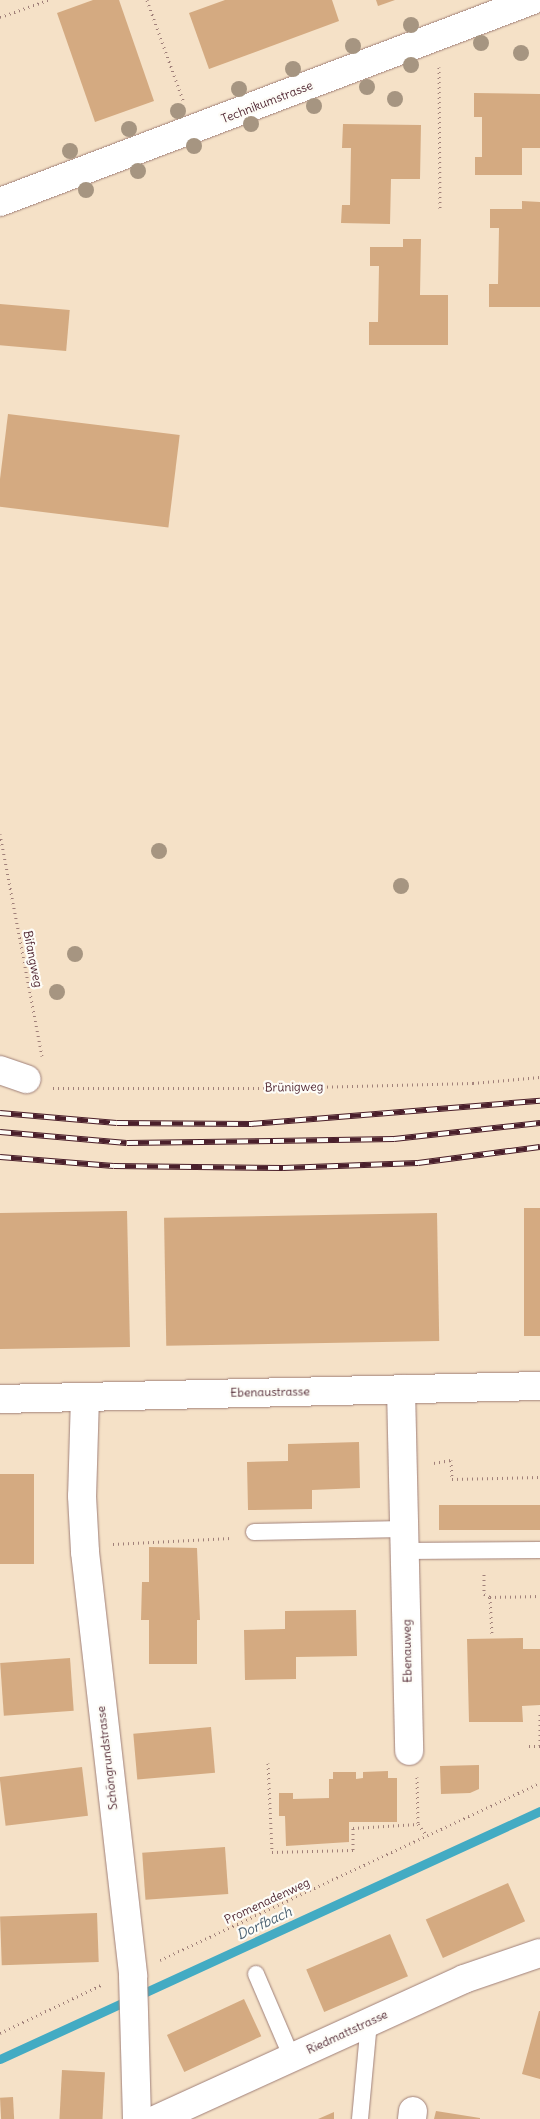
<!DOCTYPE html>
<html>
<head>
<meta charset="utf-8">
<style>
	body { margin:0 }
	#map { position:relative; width:540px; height:2119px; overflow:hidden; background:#f5e1c7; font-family:Delius,sans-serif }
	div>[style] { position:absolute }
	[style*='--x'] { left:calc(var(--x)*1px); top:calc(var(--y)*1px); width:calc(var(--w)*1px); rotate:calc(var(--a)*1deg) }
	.stream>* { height:9px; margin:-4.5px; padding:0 4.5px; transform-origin:4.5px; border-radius:4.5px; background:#43abc3 }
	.building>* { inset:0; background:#d4aa81; transform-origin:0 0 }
	.path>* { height:3px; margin-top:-1.5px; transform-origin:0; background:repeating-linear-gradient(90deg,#a08079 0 1px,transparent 0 5px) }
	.roads { filter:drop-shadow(0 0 1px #a08079) drop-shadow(0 0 1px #a08079) }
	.service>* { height:16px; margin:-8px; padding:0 8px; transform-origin:8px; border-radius:8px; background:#fff }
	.minor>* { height:28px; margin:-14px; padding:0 14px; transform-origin:14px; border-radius:14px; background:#fff }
	.tertiary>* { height:28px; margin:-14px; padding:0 14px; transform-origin:14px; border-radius:14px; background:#fff }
	.rail>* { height:5.5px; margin-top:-2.75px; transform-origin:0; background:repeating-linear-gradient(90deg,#fdfcf7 0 11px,#4a1f2b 0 22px); box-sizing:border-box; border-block:1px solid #4a1f2b }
	.trees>* { width:16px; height:16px; margin:-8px; border-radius:50%; background:#a69581 }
	span { translate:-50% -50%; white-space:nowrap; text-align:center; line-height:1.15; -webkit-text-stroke:4.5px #fdfcf7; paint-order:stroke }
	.street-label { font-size:12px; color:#4a1f2b }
	.water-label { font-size:14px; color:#475e6f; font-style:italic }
</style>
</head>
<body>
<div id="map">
	<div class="stream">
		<div style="--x:0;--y:2059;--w:594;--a:-24.67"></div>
	</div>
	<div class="building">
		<div style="clip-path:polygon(93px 0,119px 0,154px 101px,95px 122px,57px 13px)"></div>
		<div style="clip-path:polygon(225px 0,332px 0,339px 21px,209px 69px,189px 13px)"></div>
		<div style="clip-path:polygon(376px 0,395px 0,378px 6px)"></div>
		<div style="clip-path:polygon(474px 93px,540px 94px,540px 148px,522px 148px,522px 175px,475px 175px,475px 157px,482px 157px,482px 117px,474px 117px)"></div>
		<div style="clip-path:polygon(343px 124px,421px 125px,420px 179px,391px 179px,390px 224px,341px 223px,342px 205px,350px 205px,351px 148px,342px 148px)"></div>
		<div style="clip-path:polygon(522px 201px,540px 202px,540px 307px,489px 307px,489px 284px,498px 284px,499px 228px,490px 228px,490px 209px,522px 209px)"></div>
		<div style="clip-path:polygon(403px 239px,421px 239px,420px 295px,448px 295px,448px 345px,369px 345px,369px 322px,378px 322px,379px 266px,370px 266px,370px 247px,403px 247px)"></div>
		<div style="left:0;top:304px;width:70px;height:41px;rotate:5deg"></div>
		<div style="left:8px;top:414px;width:173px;height:93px;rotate:7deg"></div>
		<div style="left:524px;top:1208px;width:16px;height:128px"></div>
		<div style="clip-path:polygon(123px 1211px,127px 1211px,130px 1347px,0 1349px,0 1213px)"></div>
		<div style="left:437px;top:1213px;width:128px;height:273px;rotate:89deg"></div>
		<div style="clip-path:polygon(359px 1442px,360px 1488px,312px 1490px,312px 1509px,248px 1510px,247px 1462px,288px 1461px,288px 1444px)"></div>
		<div style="left:0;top:1474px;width:34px;height:90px"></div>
		<div style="left:540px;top:1505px;width:25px;height:101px;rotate:90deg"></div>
		<div style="clip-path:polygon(149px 1547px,197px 1548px,200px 1620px,197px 1620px,197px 1664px,149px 1664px,149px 1620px,141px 1620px,142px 1582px,149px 1582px)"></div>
		<div style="clip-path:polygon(356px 1610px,357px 1656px,296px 1657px,296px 1679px,245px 1680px,244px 1630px,285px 1629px,285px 1611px)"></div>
		<div style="clip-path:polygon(523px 1638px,523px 1649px,540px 1649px,540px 1705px,522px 1706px,523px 1722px,469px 1722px,467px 1639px)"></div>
		<div style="left:70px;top:1658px;width:53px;height:70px;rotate:86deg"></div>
		<div style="left:211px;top:1727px;width:46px;height:78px;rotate:85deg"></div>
		<div style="clip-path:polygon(479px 1765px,479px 1789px,470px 1793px,441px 1794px,440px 1766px)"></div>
		<div style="left:82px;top:1767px;width:49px;height:83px;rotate:83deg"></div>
		<div style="clip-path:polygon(388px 1771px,388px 1778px,397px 1778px,397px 1822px,349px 1822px,349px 1842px,286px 1846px,285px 1816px,279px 1816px,279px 1793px,293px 1793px,293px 1799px,329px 1798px,329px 1779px,333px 1779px,333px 1772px,356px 1772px,356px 1779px,363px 1778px,363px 1772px)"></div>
		<div style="left:225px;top:1847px;width:47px;height:83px;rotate:86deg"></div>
		<div style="left:508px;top:1883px;width:42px;height:90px;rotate:66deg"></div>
		<div style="left:97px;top:1913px;width:49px;height:97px;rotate:88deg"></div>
		<div style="left:390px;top:1934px;width:46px;height:91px;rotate:67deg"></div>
		<div style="left:244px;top:1999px;width:41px;height:85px;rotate:65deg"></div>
		<div style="clip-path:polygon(539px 2011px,540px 2011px,540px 2079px,522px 2074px)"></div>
		<div style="left:62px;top:2070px;width:43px;height:49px;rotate:3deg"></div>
		<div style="left:13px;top:2097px;width:22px;height:13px;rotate:87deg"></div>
		<div style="clip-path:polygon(436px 2111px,480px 2118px,480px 2119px,434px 2119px)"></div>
		<div style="clip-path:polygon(334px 2112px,334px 2119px,318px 2119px)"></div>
	</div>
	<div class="path">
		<div style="--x:147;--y:0;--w:109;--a:70.2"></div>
		<div style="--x:0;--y:17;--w:51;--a:-19.5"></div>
		<div style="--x:439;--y:67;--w:142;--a:89.6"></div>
		<div style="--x:0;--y:834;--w:226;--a:79.3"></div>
		<div style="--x:53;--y:1088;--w:219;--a:0"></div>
		<div style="--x:272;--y:1088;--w:201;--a:-1.4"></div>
		<div style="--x:473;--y:1083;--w:67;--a:-5.1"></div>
		<div style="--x:434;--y:1463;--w:17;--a:-10"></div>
		<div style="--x:451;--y:1460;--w:19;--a:87"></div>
		<div style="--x:452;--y:1479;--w:88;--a:-1.3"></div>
		<div style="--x:113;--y:1544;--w:118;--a:-2.9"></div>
		<div style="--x:484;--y:1574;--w:20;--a:90"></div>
		<div style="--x:484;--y:1594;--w:7;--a:27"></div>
		<div style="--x:490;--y:1597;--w:50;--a:-1.1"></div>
		<div style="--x:490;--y:1597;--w:39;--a:87"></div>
		<div style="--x:529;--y:1746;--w:11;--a:0"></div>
		<div style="--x:540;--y:1746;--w:32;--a:-90"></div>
		<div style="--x:268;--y:1763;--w:89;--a:87.4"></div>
		<div style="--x:272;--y:1852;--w:81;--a:-1.4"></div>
		<div style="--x:353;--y:1850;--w:22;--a:-90"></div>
		<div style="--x:353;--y:1828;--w:65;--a:-3.5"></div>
		<div style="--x:417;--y:1777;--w:47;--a:88.8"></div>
		<div style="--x:418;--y:1824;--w:15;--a:53"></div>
		<div style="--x:160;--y:1960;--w:419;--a:-25"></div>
		<div style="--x:0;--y:2033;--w:114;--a:-25.4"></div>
	</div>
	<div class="roads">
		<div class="service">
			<div style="--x:254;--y:1532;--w:150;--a:-1.1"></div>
			<div style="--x:405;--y:1551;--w:135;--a:-0.4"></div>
			<div style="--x:256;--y:1974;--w:91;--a:66.8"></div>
			<div style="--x:360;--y:2119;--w:97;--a:-84.7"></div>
		</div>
		<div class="minor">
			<div style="--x:0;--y:1070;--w:28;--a:19"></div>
			<div style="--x:401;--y:1389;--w:362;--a:88.7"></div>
			<div style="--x:85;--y:1397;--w:99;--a:91.7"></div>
			<div style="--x:82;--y:1496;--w:56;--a:86.9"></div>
			<div style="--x:85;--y:1552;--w:427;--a:83.5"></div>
			<div style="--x:133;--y:1976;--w:143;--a:88.4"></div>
			<div style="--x:0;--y:1399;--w:540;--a:-1.38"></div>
			<div style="--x:157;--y:2119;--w:337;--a:-24.5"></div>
			<div style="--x:464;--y:1979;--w:80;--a:-18.9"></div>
			<div style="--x:412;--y:2119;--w:8;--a:-83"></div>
		</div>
		<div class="tertiary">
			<div style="--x:0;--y:202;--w:570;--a:-20.76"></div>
		</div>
	</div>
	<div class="rail">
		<div style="--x:0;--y:1113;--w:117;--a:4.9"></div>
		<div style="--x:117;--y:1123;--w:134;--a:0.4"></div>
		<div style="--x:251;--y:1124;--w:290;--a:-4.6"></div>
		<div style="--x:0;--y:1132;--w:127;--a:5"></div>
		<div style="--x:127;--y:1143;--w:146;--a:-0.8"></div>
		<div style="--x:273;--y:1141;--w:121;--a:-0.9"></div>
		<div style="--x:394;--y:1139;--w:147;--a:-6.3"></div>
		<div style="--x:0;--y:1157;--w:114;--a:4.5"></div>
		<div style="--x:114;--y:1166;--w:169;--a:0.7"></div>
		<div style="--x:283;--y:1168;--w:135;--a:-2.1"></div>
		<div style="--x:418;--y:1163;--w:123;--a:-7.5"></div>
	</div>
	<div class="trees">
		<div style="left:411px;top:25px"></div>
		<div style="left:481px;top:43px"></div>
		<div style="left:353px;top:46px"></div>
		<div style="left:521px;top:53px"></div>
		<div style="left:411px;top:65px"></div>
		<div style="left:293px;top:69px"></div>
		<div style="left:367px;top:87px"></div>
		<div style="left:239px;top:89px"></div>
		<div style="left:395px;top:99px"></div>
		<div style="left:314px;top:106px"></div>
		<div style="left:178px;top:111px"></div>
		<div style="left:251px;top:124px"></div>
		<div style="left:129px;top:129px"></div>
		<div style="left:194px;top:146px"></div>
		<div style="left:70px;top:151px"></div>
		<div style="left:138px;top:171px"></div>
		<div style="left:86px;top:190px"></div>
		<div style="left:159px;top:851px"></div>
		<div style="left:401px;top:886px"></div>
		<div style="left:75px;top:954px"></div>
		<div style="left:57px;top:992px"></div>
	</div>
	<div class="street-label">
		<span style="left:267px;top:102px;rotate:-21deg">Technikumstrasse</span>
		<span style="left:33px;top:959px;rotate:79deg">Bifangweg</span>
		<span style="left:294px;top:1087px;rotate:-1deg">Brünigweg</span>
		<span style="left:270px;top:1392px;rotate:-1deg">Ebenaustrasse</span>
		<span style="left:407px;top:1651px;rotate:-91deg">Ebenauweg</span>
		<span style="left:107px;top:1758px;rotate:-97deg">Schöngrundstrasse</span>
		<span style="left:267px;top:1901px;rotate:-25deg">Promenadenweg</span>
		<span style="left:347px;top:2032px;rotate:-25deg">Riedmattstrasse</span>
	</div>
	<div class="water-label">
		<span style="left:264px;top:1923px;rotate:-25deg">Dorfbach</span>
	</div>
</div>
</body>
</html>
